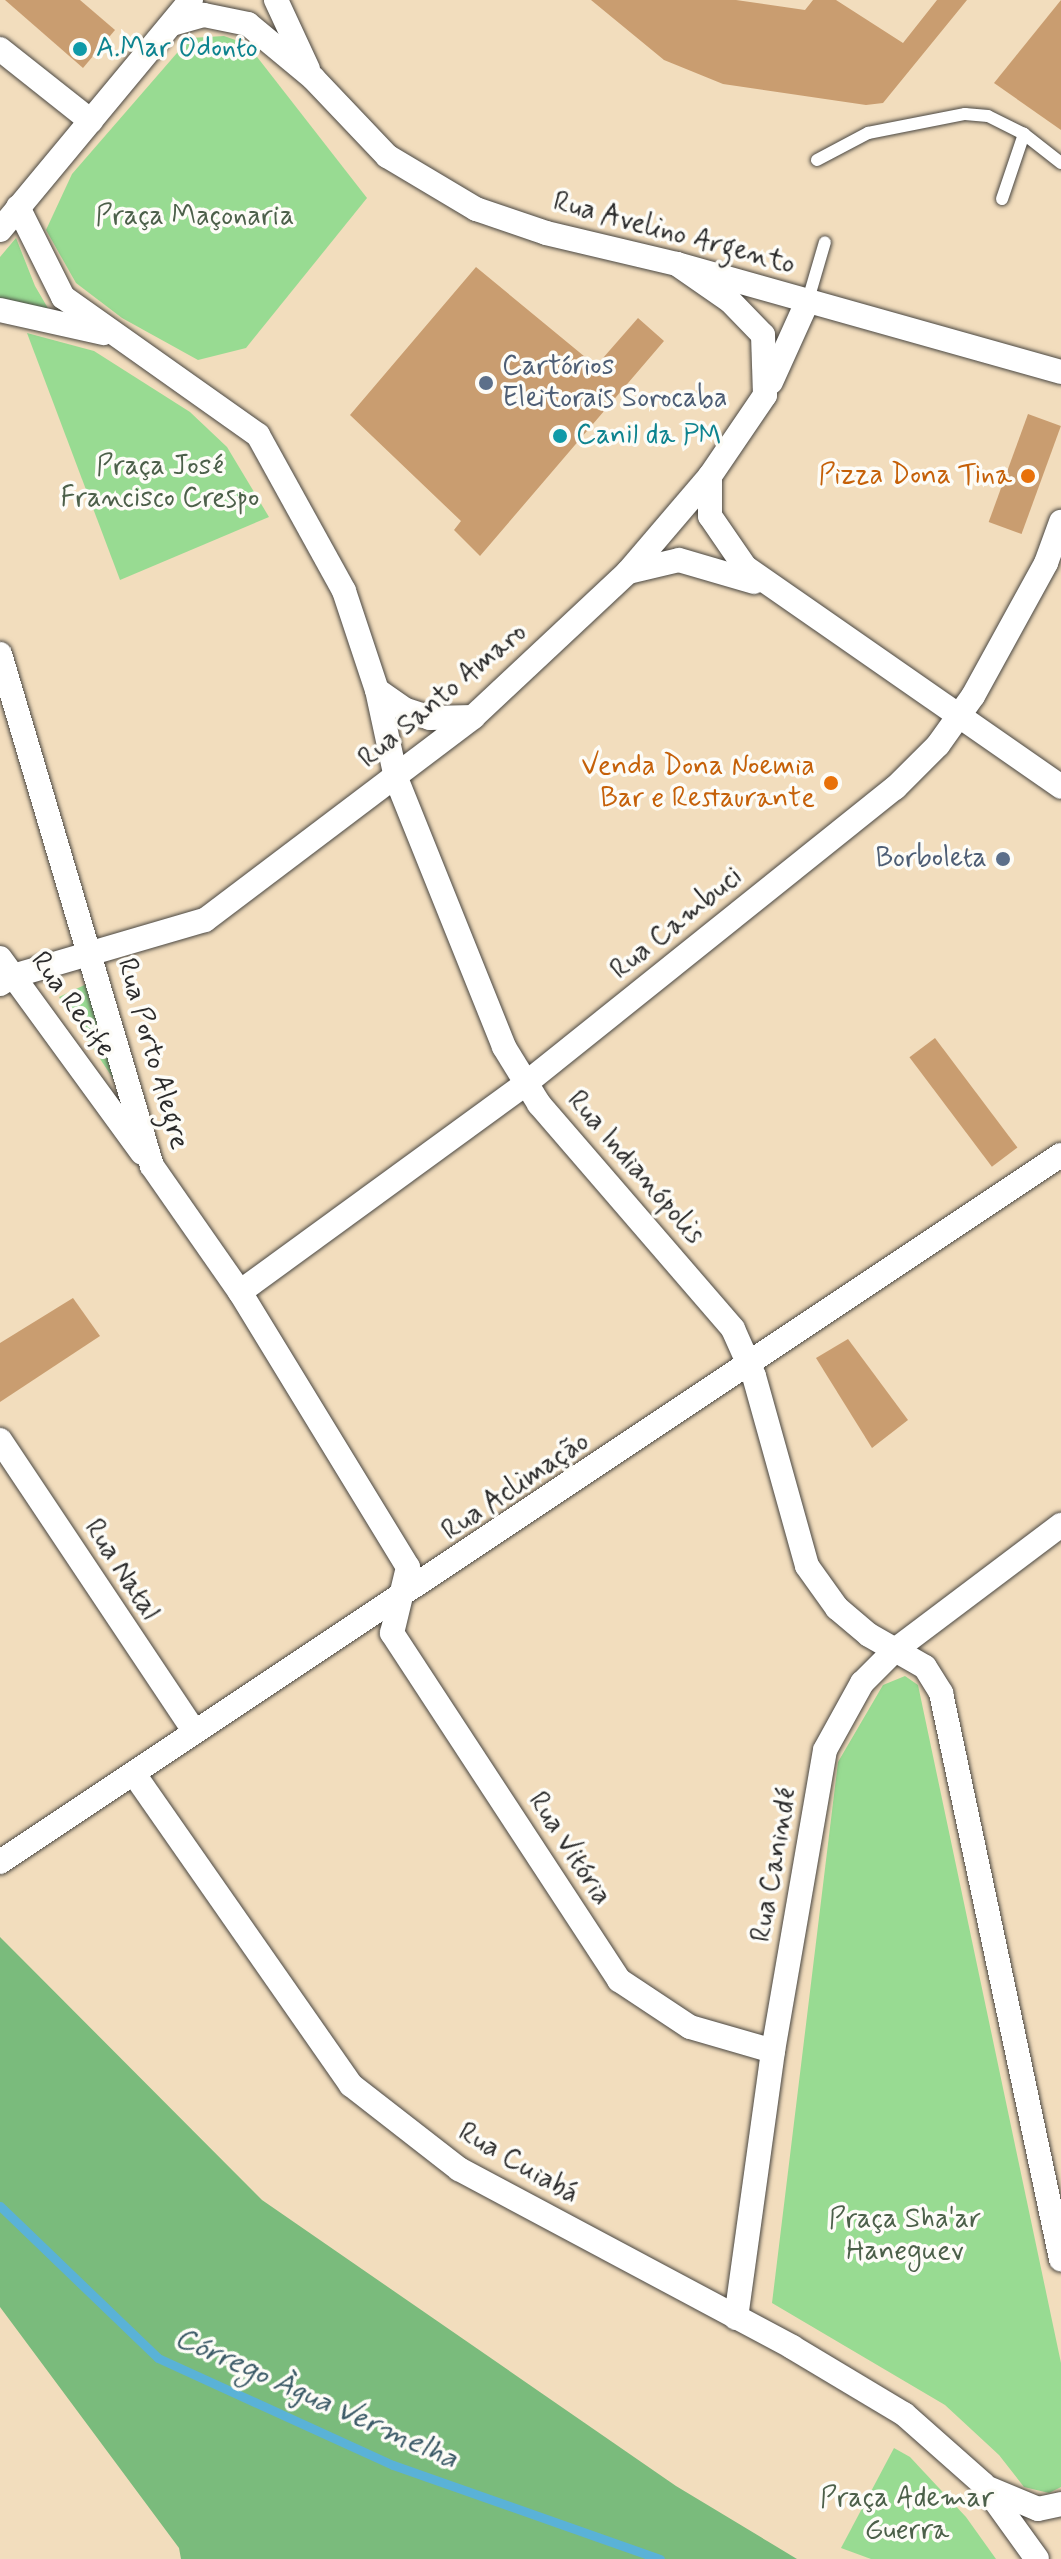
<!DOCTYPE html>
<html>
<head>
<meta charset="utf-8">
<style>
	body { margin:0 }
	#map { position:relative; width:1061px; height:2559px; overflow:hidden; background:#f2ddbd; font-family:Mynerve,sans-serif }
	div>[style] { position:absolute }
	[style*='--x'] { left:calc(var(--x)*1px); top:calc(var(--y)*1px); width:calc(var(--w)*1px); rotate:calc(var(--a)*1deg) }
	.green>* { inset:0; background:#98db92 }
	.forest>* { inset:0; background:#7abb7c }
	.stream>* { height:9px; margin:-4.5px; padding:0 4.5px; transform-origin:4.5px; border-radius:4.5px; background:#5ab2d7 }
	.building>* { inset:0; background:#c99d70; transform-origin:0 0 }
	.roads { filter:drop-shadow(0 0 2px #494641) drop-shadow(0 0 2px #494641) }
	.lane>* { height:12px; margin:-6px; padding:0 6px; transform-origin:6px; border-radius:6px; background:#fff }
	.street>* { height:24px; margin:-12px; padding:0 12px; transform-origin:12px; border-radius:12px; background:#fff }
	.dots>* { width:22px; height:22px; translate:-50% -50%; box-sizing:border-box; border:4px solid #fdfcf7; border-radius:50% }
	span { translate:-50% -50%; white-space:nowrap; text-align:center; line-height:1.15; -webkit-text-stroke:7px #fdfcf7; paint-order:stroke }
	.culture-label { font-size:28px; color:#0d838f }
	.left { translate:0 -50%; text-align:left }
	.park-label { font-size:28px; color:#4c604a }
	.street-label { font-size:28px; color:#2b2b2b }
	.service-label { font-size:28px; color:#4e5e75 }
	.right { translate:-100% -50%; text-align:right }
	.food-label { font-size:28px; color:#c56008 }
	.water-label { font-size:30px; color:#3b5a67; font-style:italic }
</style>
</head>
<body>
<div id="map">
	<div class="green">
		<div style="clip-path:polygon(224px 36px,247px 44px,367px 198px,246px 348px,198px 360px,122px 318px,76px 283px,46px 230px,72px 174px,190px 38px)"></div>
		<div style="clip-path:polygon(16px 238px,35px 286px,49px 310px,0 301px,0 257px)"></div>
		<div style="clip-path:polygon(27px 333px,94px 351px,190px 412px,227px 447px,269px 517px,120px 580px)"></div>
		<div style="clip-path:polygon(95px 980px,118px 1086px,59px 997px)"></div>
		<div style="clip-path:polygon(905px 1676px,918px 1685px,1061px 2363px,1061px 2487px,1049px 2493px,1024px 2487px,999px 2455px,945px 2405px,772px 2303px,838px 1762px,883px 1685px)"></div>
		<div style="clip-path:polygon(894px 2448px,910px 2457px,966px 2517px,996px 2559px,871px 2559px,841px 2548px)"></div>
	</div>
	<div class="forest">
		<div style="clip-path:polygon(0 1937px,262px 2200px,676px 2486px,797px 2559px,181px 2559px,179px 2548px,0 2307px)"></div>
	</div>
	<div class="stream">
		<div style="--x:0;--y:2206;--w:219;--a:43.9"></div>
		<div style="--x:158;--y:2358;--w:258;--a:24.5"></div>
		<div style="--x:393;--y:2465;--w:283;--a:19.4"></div>
	</div>
	<div class="building">
		<div style="clip-path:polygon(5px 0,80px 0,115px 30px,83px 68px)"></div>
		<div style="clip-path:polygon(591px 0,736px 0,805px 10px,813px 0,836px 0,903px 43px,937px 0,967px 0,883px 103px,866px 105px,723px 84px,664px 60px)"></div>
		<div style="clip-path:polygon(1061px 0,1061px 130px,994px 83px)"></div>
		<div style="clip-path:polygon(476px 267px,596px 366px,638px 318px,664px 341px,480px 556px,454px 530px,461px 521px,350px 415px)"></div>
		<div style="left:1028px;top:414px;width:35px;height:115px;rotate:20deg"></div>
		<div style="left:935px;top:1038px;width:137px;height:32px;rotate:53deg"></div>
		<div style="clip-path:polygon(73px 1298px,100px 1336px,0 1402px,0 1343px)"></div>
		<div style="clip-path:polygon(848px 1339px,908px 1420px,872px 1448px,816px 1358px)"></div>
	</div>
	<div class="roads">
		<div class="lane">
			<div style="--x:817;--y:160;--w:58;--a:-27.9"></div>
			<div style="--x:868;--y:133;--w:99;--a:-11.1"></div>
			<div style="--x:965;--y:114;--w:23;--a:5"></div>
			<div style="--x:988;--y:116;--w:40;--a:26.6"></div>
			<div style="--x:1024;--y:134;--w:47;--a:38.1"></div>
			<div style="--x:1002;--y:199;--w:69;--a:-71.3"></div>
			<div style="--x:808;--y:300;--w:60;--a:-73.7"></div>
		</div>
		<div class="street">
			<div style="--x:276;--y:0;--w:76;--a:65.1"></div>
			<div style="--x:172;--y:24;--w:33;--a:-16"></div>
			<div style="--x:204;--y:15;--w:45;--a:11.6"></div>
			<div style="--x:248;--y:24;--w:85;--a:39.7"></div>
			<div style="--x:313;--y:78;--w:108;--a:46.5"></div>
			<div style="--x:387;--y:156;--w:104;--a:30.8"></div>
			<div style="--x:476;--y:209;--w:74;--a:18.9"></div>
			<div style="--x:546;--y:233;--w:135;--a:13.3"></div>
			<div style="--x:677;--y:264;--w:399;--a:15.7"></div>
			<div style="--x:0;--y:49;--w:116;--a:38.4"></div>
			<div style="--x:18;--y:207;--w:101;--a:63.4"></div>
			<div style="--x:63;--y:297;--w:239;--a:35.3"></div>
			<div style="--x:258;--y:435;--w:178;--a:61.1"></div>
			<div style="--x:344;--y:591;--w:104;--a:71.6"></div>
			<div style="--x:377;--y:690;--w:90;--a:77.8"></div>
			<div style="--x:396;--y:778;--w:290;--a:68.1"></div>
			<div style="--x:504;--y:1047;--w:67;--a:58.4"></div>
			<div style="--x:539;--y:1104;--w:297;--a:49.2"></div>
			<div style="--x:733;--y:1329;--w:51;--a:65.9"></div>
			<div style="--x:754;--y:1376;--w:197;--a:74.4"></div>
			<div style="--x:807;--y:1566;--w:52;--a:54.5"></div>
			<div style="--x:837;--y:1608;--w:42;--a:40.2"></div>
			<div style="--x:869;--y:1635;--w:64;--a:29.7"></div>
			<div style="--x:925;--y:1667;--w:31;--a:58"></div>
			<div style="--x:941;--y:1693;--w:579;--a:78.03"></div>
			<div style="--x:0;--y:230;--w:299;--a:-50.3"></div>
			<div style="--x:0;--y:310;--w:106;--a:12.6"></div>
			<div style="--x:771;--y:382;--w:90;--a:-65.7"></div>
			<div style="--x:710;--y:476;--w:40;--a:90"></div>
			<div style="--x:710;--y:516;--w:62;--a:55.5"></div>
			<div style="--x:745;--y:567;--w:385;--a:34.8"></div>
			<div style="--x:628;--y:572;--w:52;--a:-13.2"></div>
			<div style="--x:679;--y:560;--w:78;--a:16.3"></div>
			<div style="--x:0;--y:654;--w:534;--a:73.47"></div>
			<div style="--x:152;--y:1166;--w:154;--a:55.1"></div>
			<div style="--x:240;--y:1292;--w:322;--a:58.6"></div>
			<div style="--x:408;--y:1567;--w:68;--a:103.6"></div>
			<div style="--x:392;--y:1633;--w:415;--a:56.8"></div>
			<div style="--x:619;--y:1980;--w:85;--a:33.5"></div>
			<div style="--x:690;--y:2027;--w:86;--a:16.1"></div>
			<div style="--x:377;--y:690;--w:35;--a:35"></div>
			<div style="--x:406;--y:710;--w:25;--a:18"></div>
			<div style="--x:430;--y:718;--w:43;--a:-1.3"></div>
			<div style="--x:0;--y:958;--w:241;--a:53.9"></div>
			<div style="--x:0;--y:984;--w:15;--a:-32"></div>
			<div style="--x:13;--y:976;--w:200;--a:-16.3"></div>
			<div style="--x:205;--y:920;--w:336;--a:-37.1"></div>
			<div style="--x:473;--y:717;--w:212;--a:-43.1"></div>
			<div style="--x:628;--y:572;--w:126;--a:-49.5"></div>
			<div style="--x:710;--y:476;--w:98;--a:-55.8"></div>
			<div style="--x:765;--y:395;--w:60;--a:-91.9"></div>
			<div style="--x:763;--y:335;--w:47;--a:-134.1"></div>
			<div style="--x:730;--y:301;--w:65;--a:-145.1"></div>
			<div style="--x:240;--y:1292;--w:353;--a:-36.1"></div>
			<div style="--x:525;--y:1084;--w:474;--a:-38.7"></div>
			<div style="--x:895;--y:788;--w:61;--a:-45"></div>
			<div style="--x:938;--y:745;--w:60;--a:-54.5"></div>
			<div style="--x:973;--y:696;--w:152;--a:-61.2"></div>
			<div style="--x:1046;--y:563;--w:44;--a:-69.9"></div>
			<div style="--x:0;--y:1440;--w:350;--a:56.3"></div>
			<div style="--x:134;--y:1774;--w:379;--a:55.1"></div>
			<div style="--x:351;--y:2085;--w:137;--a:37.9"></div>
			<div style="--x:459;--y:2169;--w:378;--a:28.1"></div>
			<div style="--x:792;--y:2347;--w:131;--a:30.9"></div>
			<div style="--x:904;--y:2414;--w:106;--a:41.5"></div>
			<div style="--x:983;--y:2484;--w:92;--a:54.2"></div>
			<div style="--x:0;--y:1862;--w:1275;--a:-33.68"></div>
			<div style="--x:736;--y:2318;--w:270;--a:-82.1"></div>
			<div style="--x:773;--y:2051;--w:305;--a:-80.2"></div>
			<div style="--x:825;--y:1750;--w:77;--a:-61.1"></div>
			<div style="--x:862;--y:1683;--w:47;--a:-45"></div>
			<div style="--x:895;--y:1650;--w:208;--a:-37"></div>
			<div style="--x:988;--y:2488;--w:54;--a:22.8"></div>
			<div style="--x:1038;--y:2509;--w:24;--a:-12"></div>
		</div>
	</div>
	<div class="dots">
		<div style="left:80px;top:49px;background:#0f9aa8"></div>
		<div style="left:486px;top:383px;background:#5c6f8a"></div>
		<div style="left:560px;top:436px;background:#0f9aa8"></div>
		<div style="left:1028px;top:476px;background:#e8710a"></div>
		<div style="left:831px;top:783px;background:#e8710a"></div>
		<div style="left:1003px;top:859px;background:#5c6f8a"></div>
	</div>
	<div class="culture-label">
		<span class="left" style="left:96px;top:49px">A.Mar Odonto</span>
		<span class="left" style="left:576px;top:436px">Canil da PM</span>
	</div>
	<div class="park-label">
		<span style="left:195px;top:217px">Praça Maçonaria</span>
		<span style="left:160px;top:483px">Praça José<br>Francisco Crespo</span>
		<span style="left:905px;top:2236px">Praça Sha'ar<br>Haneguev</span>
		<span style="left:907px;top:2515px">Praça Ademar<br>Guerra</span>
	</div>
	<div class="street-label">
		<span style="left:674px;top:234px;rotate:15deg">Rua Avelino Argento</span>
		<span style="left:443px;top:696px;rotate:-40deg">Rua Santo Amaro</span>
		<span style="left:677px;top:924px;rotate:-39deg">Rua Cambuci</span>
		<span style="left:72px;top:1005px;rotate:54deg">Rua Recife</span>
		<span style="left:152px;top:1054px;rotate:74deg">Rua Porto Alegre</span>
		<span style="left:635px;top:1168px;rotate:49deg">Rua Indianópolis</span>
		<span style="left:516px;top:1487px;rotate:-34deg">Rua Aclimação</span>
		<span style="left:121px;top:1570px;rotate:57deg">Rua Natal</span>
		<span style="left:569px;top:1849px;rotate:57deg">Rua Vitória</span>
		<span style="left:775px;top:1865px;rotate:-80deg">Rua Canindé</span>
		<span style="left:518px;top:2164px;rotate:30deg">Rua Cuiabá</span>
	</div>
	<div class="service-label">
		<span class="left" style="left:502px;top:383px">Cartórios<br>Eleitorais Sorocaba</span>
		<span class="right" style="left:987px;top:859px">Borboleta</span>
	</div>
	<div class="food-label">
		<span class="right" style="left:1012px;top:476px">Pizza Dona Tina</span>
		<span class="right" style="left:815px;top:783px">Venda Dona Noemia<br>Bar e Restaurante</span>
	</div>
	<div class="water-label">
		<span style="left:316px;top:2399px;rotate:24deg">Córrego Àgua Vermelha</span>
	</div>
</div>
</body>
</html>
